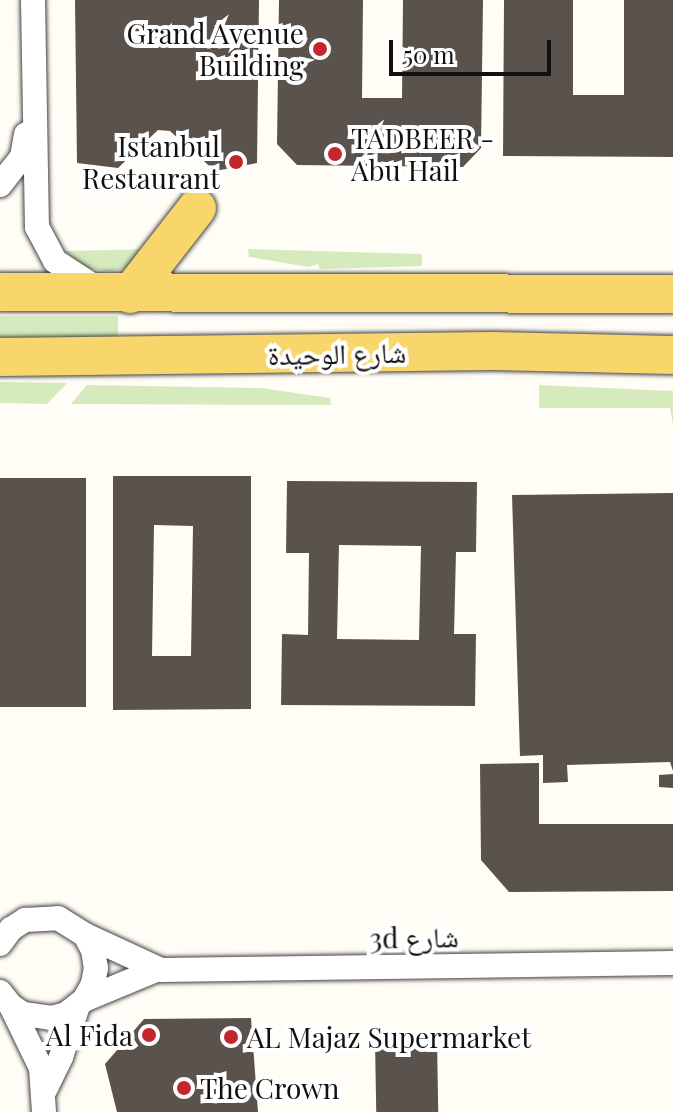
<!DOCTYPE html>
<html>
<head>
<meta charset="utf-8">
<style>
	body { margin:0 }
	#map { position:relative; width:673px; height:1112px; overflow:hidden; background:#fffdf5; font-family:"Playfair Display","Noto Naskh Arabic",serif }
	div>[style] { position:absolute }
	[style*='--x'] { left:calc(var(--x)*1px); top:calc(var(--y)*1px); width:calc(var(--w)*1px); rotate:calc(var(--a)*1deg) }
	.green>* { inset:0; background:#d5ebbd; transform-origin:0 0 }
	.building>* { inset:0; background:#5a524d; transform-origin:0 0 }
	.roads { filter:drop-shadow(0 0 2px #444) drop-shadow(0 0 2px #444) }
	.minor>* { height:24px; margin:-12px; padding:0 12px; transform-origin:12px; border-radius:12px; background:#fff }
	.primary>* { height:38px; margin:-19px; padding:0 19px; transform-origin:19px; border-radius:19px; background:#f9d66b }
	.dots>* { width:22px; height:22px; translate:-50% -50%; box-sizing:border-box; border:4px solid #fff; border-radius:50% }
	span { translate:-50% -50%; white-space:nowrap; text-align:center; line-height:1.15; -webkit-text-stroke:8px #fff; paint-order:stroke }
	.poi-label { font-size:28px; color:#111 }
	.right { translate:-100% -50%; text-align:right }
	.left { translate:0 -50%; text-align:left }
	.street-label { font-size:28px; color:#111 }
	.scale { position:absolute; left:389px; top:40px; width:162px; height:36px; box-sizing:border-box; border:4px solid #111; border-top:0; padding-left:10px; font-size:24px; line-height:28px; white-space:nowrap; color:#111; -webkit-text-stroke:6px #fff; paint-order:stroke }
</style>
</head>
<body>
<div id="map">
	<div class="green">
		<div style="clip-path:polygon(155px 249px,136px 266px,111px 271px,82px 268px,66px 251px)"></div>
		<div style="clip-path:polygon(248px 249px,422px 254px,422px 266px,320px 269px,318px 264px,308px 267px,249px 257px)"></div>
		<div style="left:0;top:316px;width:118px;height:21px"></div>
		<div style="clip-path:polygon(0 382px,67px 383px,47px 404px,0 403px)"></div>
		<div style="clip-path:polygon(87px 385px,261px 388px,330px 398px,331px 405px,71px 404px)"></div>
		<div style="clip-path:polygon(539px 385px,673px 391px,673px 425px,670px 408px,539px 408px)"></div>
	</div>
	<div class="building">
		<div style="clip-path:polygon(75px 0,259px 0,257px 163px,215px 171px,170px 131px,158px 130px,118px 168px,77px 163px)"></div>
		<div style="clip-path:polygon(279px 0,363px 0,362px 98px,402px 98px,403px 0,483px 0,481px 148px,463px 167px,297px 165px,277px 144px)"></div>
		<div style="clip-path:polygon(504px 0,573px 0,573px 95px,624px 95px,624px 0,673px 0,673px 157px,503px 156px)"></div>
		<div style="clip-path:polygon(evenodd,113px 476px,251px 476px,251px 709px,113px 710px,113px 476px,154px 525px,193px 526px,191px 656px,152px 656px,154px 525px)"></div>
		<div style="left:86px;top:478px;width:229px;height:86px;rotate:90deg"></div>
		<div style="clip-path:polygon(evenodd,287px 481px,477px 482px,476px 552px,456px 552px,454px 634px,476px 634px,475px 706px,281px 705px,282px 634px,308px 635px,309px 553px,286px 553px,287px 481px,339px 545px,421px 546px,419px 640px,337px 639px,339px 545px)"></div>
		<div style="clip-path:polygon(673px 493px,673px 771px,670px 762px,567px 765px,568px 782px,543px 783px,543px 755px,520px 756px,512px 495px)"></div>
		<div style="clip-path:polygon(539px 763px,539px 824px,673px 824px,673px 891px,509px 892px,481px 860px,480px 764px)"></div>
		<div style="clip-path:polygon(673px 774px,673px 788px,659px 787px,659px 775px)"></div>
		<div style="clip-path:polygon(251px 1018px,258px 1112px,117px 1112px,105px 1064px,144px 1019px)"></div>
		<div style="left:437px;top:1040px;width:72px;height:62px;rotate:89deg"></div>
	</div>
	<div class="roads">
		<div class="minor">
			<div style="--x:33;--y:0;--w:227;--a:89"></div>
			<div style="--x:37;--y:227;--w:38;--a:62"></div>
			<div style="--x:55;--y:261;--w:51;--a:33.1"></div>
			<div style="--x:0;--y:185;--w:36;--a:-52"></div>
			<div style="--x:22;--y:157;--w:23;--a:-80"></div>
			<div style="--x:85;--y:935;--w:84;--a:24.7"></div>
			<div style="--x:161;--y:970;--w:512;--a:-0.78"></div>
			<div style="--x:0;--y:944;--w:19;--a:-54"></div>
			<div style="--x:11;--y:929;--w:17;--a:-33"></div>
			<div style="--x:25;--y:920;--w:33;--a:-3"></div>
			<div style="--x:58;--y:918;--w:32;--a:32"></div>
			<div style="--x:85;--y:935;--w:17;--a:62"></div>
			<div style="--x:93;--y:950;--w:18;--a:81"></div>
			<div style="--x:96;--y:968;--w:16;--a:101"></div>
			<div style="--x:93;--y:984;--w:18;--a:119"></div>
			<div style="--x:84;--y:1000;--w:23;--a:142"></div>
			<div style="--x:66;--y:1014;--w:15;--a:164"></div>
			<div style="--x:52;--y:1018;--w:29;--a:-172"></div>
			<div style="--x:23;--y:1014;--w:14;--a:-146"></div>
			<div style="--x:11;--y:1006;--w:18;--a:-128"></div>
			<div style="--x:84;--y:1000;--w:78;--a:-22.6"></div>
			<div style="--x:11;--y:1006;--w:69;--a:64.2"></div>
			<div style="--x:41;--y:1068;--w:44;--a:86.1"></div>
			<div style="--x:45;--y:1090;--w:37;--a:-64"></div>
			<div style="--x:61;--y:1057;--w:54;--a:-71.6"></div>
		</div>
		<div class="primary">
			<div style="--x:0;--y:292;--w:673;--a:0.17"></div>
			<div style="--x:130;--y:294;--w:109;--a:-52.1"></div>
			<div style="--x:0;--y:357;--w:493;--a:-0.7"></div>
			<div style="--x:493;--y:351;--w:180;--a:1.3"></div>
		</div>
	</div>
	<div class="dots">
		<div style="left:320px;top:49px;background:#c4262e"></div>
		<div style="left:335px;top:154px;background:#c4262e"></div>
		<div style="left:236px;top:162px;background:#c4262e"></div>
		<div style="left:149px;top:1035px;background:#c4262e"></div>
		<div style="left:231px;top:1037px;background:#c4262e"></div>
		<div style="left:184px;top:1088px;background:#c4262e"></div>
	</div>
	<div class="poi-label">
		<span class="right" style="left:304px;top:49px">Grand Avenue<br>Building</span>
		<span class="left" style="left:351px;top:154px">TADBEER -<br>Abu Hail</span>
		<span class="right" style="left:220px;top:162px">Istanbul<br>Restaurant</span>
		<span class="right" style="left:133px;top:1035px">Al Fida</span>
		<span class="left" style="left:247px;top:1037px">AL Majaz Supermarket</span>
		<span class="left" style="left:200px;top:1088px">The Crown</span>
	</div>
	<div class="street-label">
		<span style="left:337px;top:353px;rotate:-1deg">شارع الوحيدة</span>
		<span style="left:414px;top:937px;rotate:-1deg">3d شارع</span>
	</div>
	<div class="scale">50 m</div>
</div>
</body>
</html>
